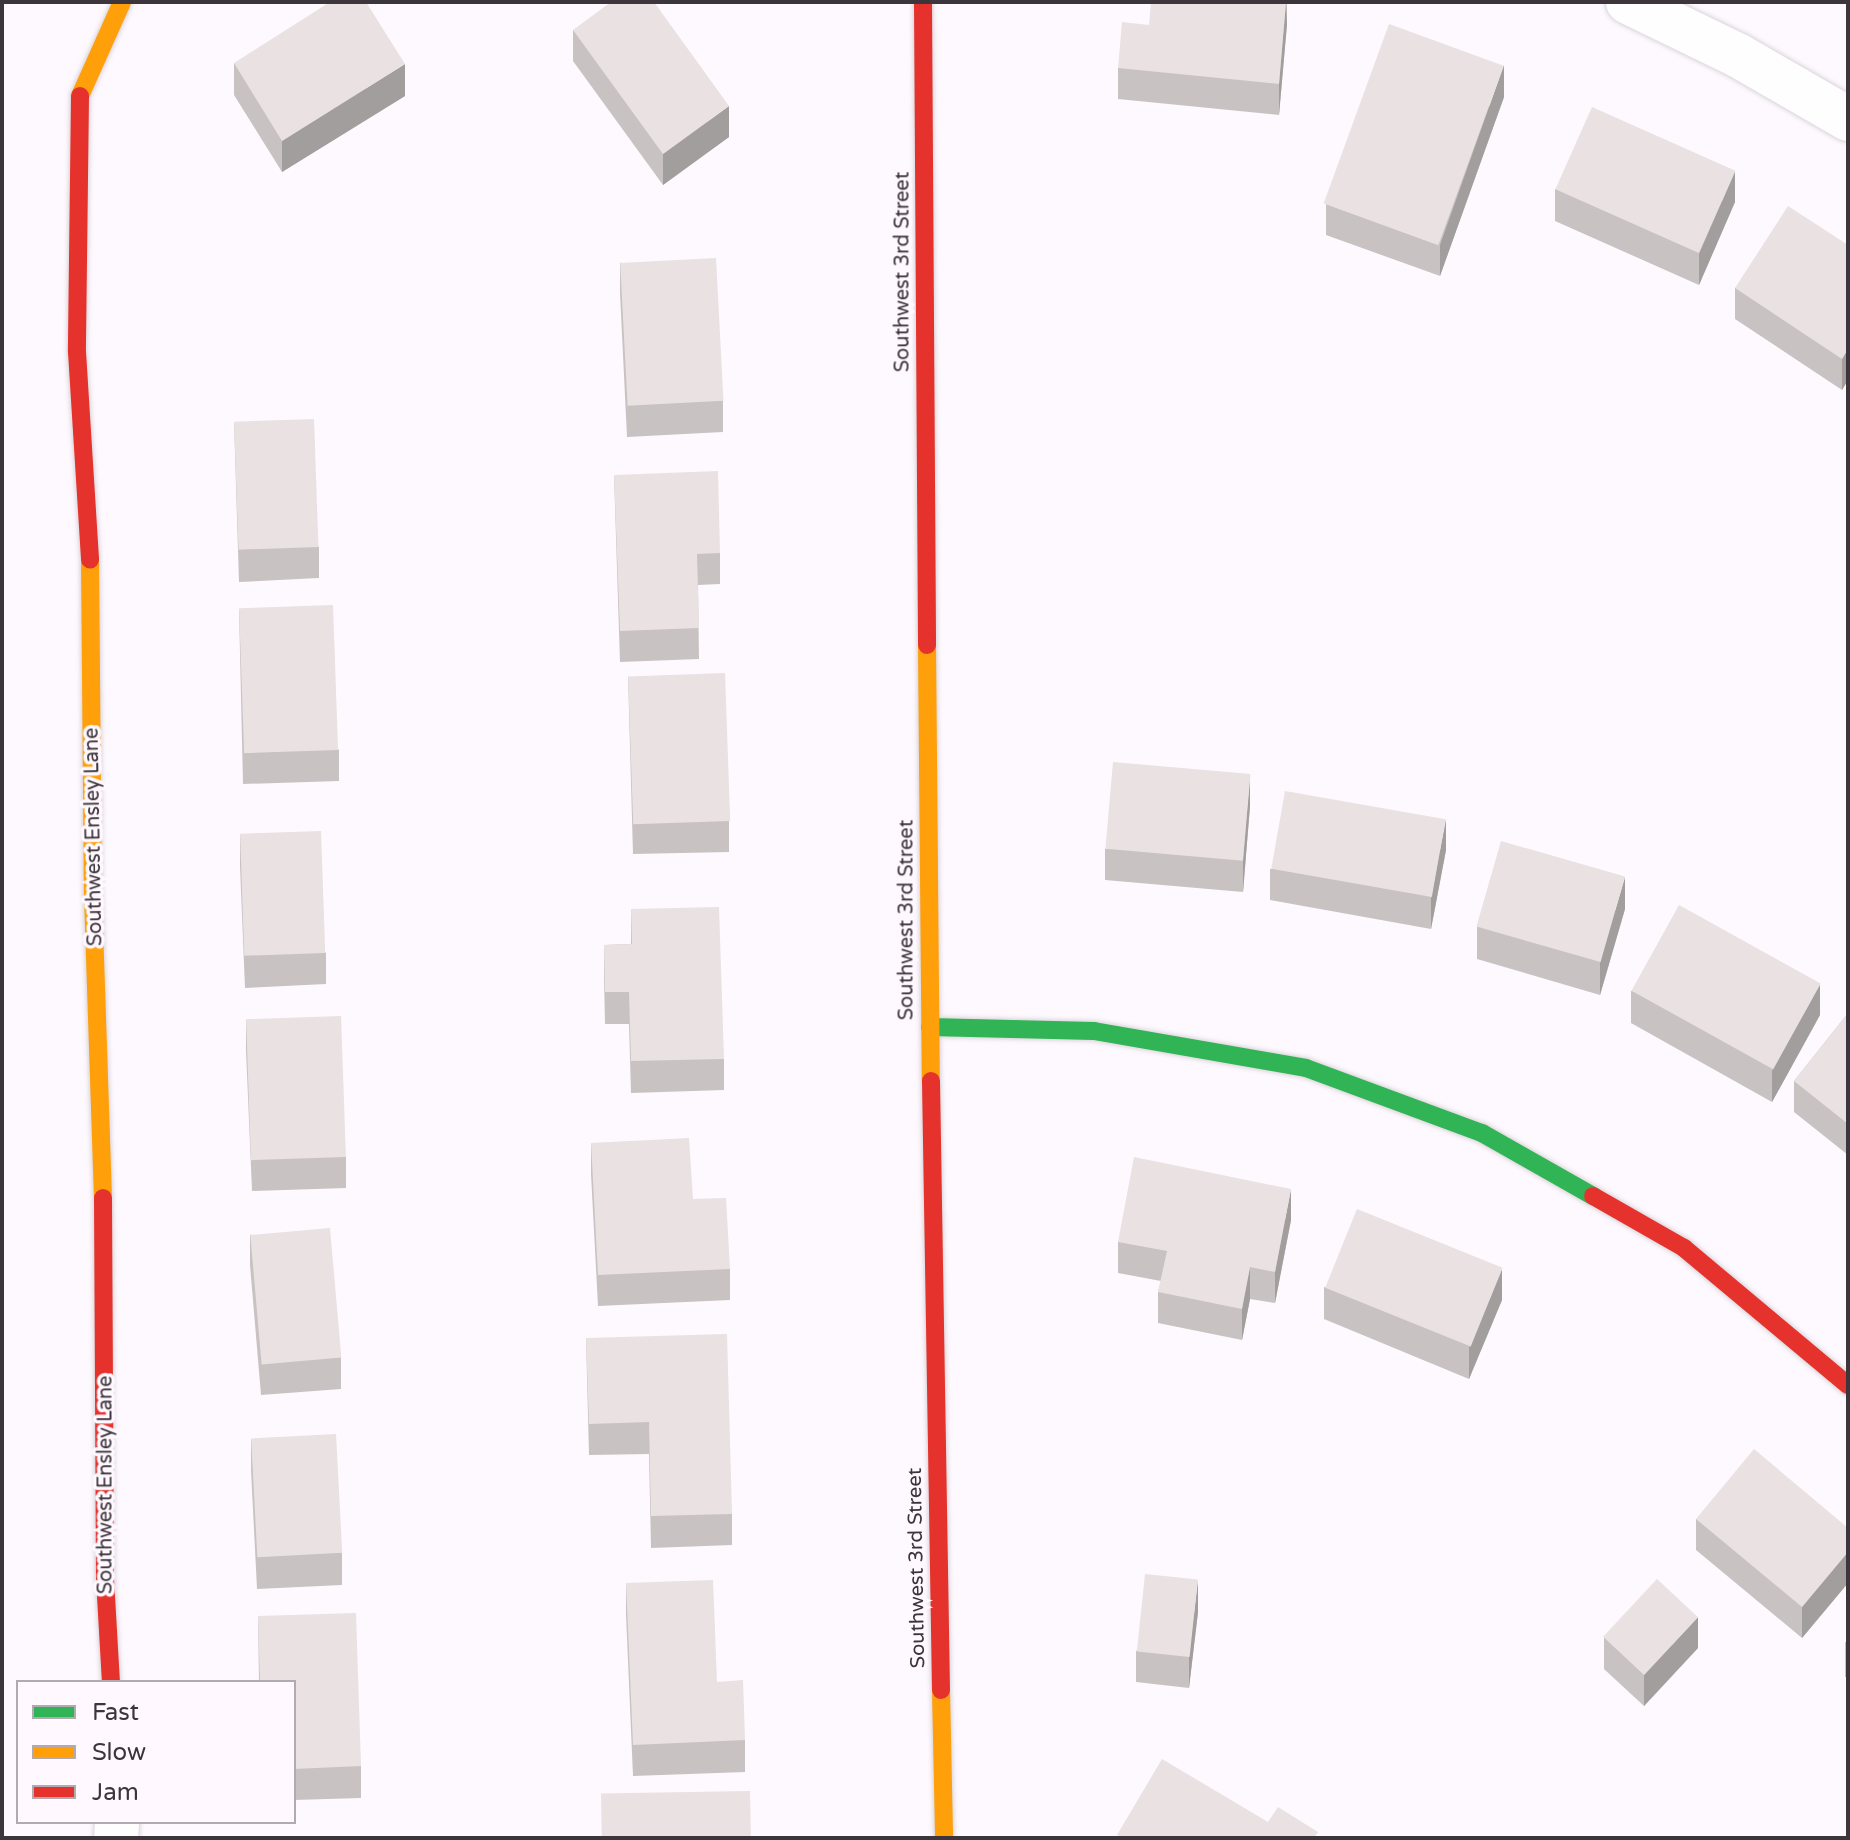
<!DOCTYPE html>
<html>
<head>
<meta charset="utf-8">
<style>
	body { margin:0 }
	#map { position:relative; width:1850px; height:1840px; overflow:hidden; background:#fef9fe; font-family:"Varela Round",sans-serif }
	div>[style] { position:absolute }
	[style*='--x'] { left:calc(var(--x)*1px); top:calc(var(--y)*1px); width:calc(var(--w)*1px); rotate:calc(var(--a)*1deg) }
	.roads { filter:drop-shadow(0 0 2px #dad5da) drop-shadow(0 0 2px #dad5da) }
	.street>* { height:44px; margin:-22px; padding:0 22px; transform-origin:22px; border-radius:22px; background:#fffeff }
	.fast>* { height:18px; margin:-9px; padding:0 9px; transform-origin:9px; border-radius:9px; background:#30b455 }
	.slow>* { height:18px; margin:-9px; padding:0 9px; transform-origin:9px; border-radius:9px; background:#ff9f0a }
	.jam>* { height:18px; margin:-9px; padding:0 9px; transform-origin:9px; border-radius:9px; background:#e5322d }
	.wall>* { inset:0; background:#c8c2c2; transform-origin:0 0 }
	.shaded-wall>* { inset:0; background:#a39e9e }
	.building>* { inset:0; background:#e9e1e2; transform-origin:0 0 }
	span { translate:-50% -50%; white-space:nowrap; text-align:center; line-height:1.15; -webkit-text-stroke:7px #fff8ff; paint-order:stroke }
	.street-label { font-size:20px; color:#3c363c }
	.frame { position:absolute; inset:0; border:4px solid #3c363c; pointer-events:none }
	.legend { position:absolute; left:16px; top:1680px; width:280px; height:144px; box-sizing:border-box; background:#fff8ff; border:2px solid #b1aab1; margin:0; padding:10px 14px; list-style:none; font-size:24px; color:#3c363c }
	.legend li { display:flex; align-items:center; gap:16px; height:40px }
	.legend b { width:40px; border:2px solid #b1aab1 }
</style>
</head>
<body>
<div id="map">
	<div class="roads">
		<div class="street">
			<div style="--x:1628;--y:2;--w:123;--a:25.9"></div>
			<div style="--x:1739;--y:56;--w:126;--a:30"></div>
			<div style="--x:116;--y:1838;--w:16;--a:-86"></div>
		</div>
		<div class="fast">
			<div style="--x:930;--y:1027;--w:164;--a:1.4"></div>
			<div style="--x:1094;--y:1031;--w:215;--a:9.9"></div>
			<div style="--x:1306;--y:1068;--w:188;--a:20.3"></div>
			<div style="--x:1482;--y:1133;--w:128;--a:29.6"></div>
		</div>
		<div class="slow">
			<div style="--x:80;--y:96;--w:103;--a:-65.9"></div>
			<div style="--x:90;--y:560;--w:337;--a:89.5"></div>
			<div style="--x:93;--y:897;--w:301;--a:88.1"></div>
			<div style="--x:927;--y:645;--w:436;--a:89.5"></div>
			<div style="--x:941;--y:1690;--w:148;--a:88.8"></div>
		</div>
		<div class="jam">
			<div style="--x:923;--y:2;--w:643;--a:89.64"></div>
			<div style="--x:80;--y:96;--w:256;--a:90.7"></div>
			<div style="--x:77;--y:352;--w:208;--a:86.4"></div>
			<div style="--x:931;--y:1081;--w:609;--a:89.06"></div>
			<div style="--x:1593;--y:1196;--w:105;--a:29.7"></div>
			<div style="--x:1684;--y:1248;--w:214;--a:39.9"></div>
			<div style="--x:103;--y:1198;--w:381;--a:89.7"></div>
			<div style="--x:105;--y:1579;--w:103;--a:86.7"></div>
		</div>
	</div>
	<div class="wall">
		<div style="clip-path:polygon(1287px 2px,1287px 24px,1279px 115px,1118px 99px,1118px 68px)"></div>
		<div style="clip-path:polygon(573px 30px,729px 137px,663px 185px,573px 61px)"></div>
		<div style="clip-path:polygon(234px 63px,405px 96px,282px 172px,234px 95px)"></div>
		<div style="clip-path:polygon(1504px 97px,1440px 276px,1326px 235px,1326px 204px)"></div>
		<div style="clip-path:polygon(1555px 189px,1735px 202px,1699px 285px,1555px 221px)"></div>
		<div style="clip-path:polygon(1848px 245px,1848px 380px,1842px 390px,1735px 319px,1735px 288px)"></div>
		<div style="clip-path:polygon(620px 262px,723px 401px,723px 432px,627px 437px,620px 293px)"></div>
		<div style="clip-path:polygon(234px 422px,319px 547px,319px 578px,239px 582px)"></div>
		<div style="clip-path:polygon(614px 475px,720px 553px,720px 584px,698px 585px,699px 659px,620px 662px)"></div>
		<div style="clip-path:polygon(239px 609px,339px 750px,339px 781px,243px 784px)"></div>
		<div style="clip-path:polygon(628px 676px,729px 821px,729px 852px,633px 854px)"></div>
		<div style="clip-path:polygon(1250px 806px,1243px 892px,1105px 880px,1105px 849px)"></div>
		<div style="clip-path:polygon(240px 834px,326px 953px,326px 984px,245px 988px,240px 866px)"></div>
		<div style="clip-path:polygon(1446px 850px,1431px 929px,1270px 900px,1270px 869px)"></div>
		<div style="clip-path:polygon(631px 909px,724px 1059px,724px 1090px,631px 1093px,629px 1024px,605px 1024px,604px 977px,604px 945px,631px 944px)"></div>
		<div style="clip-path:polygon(1625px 909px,1600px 995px,1477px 959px,1477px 927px)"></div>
		<div style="clip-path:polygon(1631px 991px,1820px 1015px,1772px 1102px,1631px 1023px)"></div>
		<div style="clip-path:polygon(1848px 1013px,1848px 1155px,1794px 1112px,1794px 1081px)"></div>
		<div style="clip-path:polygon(246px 1019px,346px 1157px,346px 1188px,252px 1191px,246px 1050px)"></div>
		<div style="clip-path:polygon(591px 1143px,693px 1199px,730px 1269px,730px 1300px,598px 1306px,591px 1174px)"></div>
		<div style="clip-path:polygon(1291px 1220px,1275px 1303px,1250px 1299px,1242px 1340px,1158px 1323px,1158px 1292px,1161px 1281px,1118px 1273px,1118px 1242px)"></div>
		<div style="clip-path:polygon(250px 1234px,341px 1358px,341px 1389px,261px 1395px,250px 1265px)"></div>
		<div style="clip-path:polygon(1324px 1287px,1502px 1300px,1469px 1379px,1324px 1319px)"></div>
		<div style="clip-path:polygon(586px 1338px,732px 1514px,732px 1545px,651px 1548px,649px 1454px,589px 1455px)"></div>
		<div style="clip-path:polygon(251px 1439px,342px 1553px,342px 1585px,257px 1589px,251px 1470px)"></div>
		<div style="clip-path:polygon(1696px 1519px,1848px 1528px,1848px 1583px,1802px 1638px,1696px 1550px)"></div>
		<div style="clip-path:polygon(626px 1583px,717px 1682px,745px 1740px,745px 1772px,633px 1776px,626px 1614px)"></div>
		<div style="clip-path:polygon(1198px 1612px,1189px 1688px,1136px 1682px,1136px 1651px)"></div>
		<div style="clip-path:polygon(258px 1616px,361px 1766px,361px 1798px,294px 1800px,294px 1682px,259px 1682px)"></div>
		<div style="clip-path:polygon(1604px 1637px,1698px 1648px,1644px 1706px,1604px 1669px)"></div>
		<div style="left:1848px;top:1642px;width:35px;height:3px;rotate:90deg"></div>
	</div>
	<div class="shaded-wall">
		<div style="clip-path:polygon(1286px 2px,1287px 24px,1279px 115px,1279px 84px)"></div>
		<div style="clip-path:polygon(405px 64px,405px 96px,282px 172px,282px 141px)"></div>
		<div style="clip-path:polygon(1504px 65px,1504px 97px,1440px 276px,1440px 245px)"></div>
		<div style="clip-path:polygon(729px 106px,729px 137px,663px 185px,663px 154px)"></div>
		<div style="clip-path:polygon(1735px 171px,1735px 202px,1699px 285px,1699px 254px)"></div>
		<div style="clip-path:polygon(1848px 349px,1848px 380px,1842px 390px,1842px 359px)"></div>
		<div style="clip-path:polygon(1250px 774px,1250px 806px,1243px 892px,1243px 861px)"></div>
		<div style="clip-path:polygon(1446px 819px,1446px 850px,1431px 929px,1431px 898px)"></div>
		<div style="clip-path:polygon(1625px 877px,1625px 909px,1600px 995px,1600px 963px)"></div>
		<div style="clip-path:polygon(1820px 984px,1820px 1015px,1772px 1102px,1772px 1071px)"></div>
		<div style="clip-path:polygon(1291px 1189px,1291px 1220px,1275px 1303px,1275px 1272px)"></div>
		<div style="clip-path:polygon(1250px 1267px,1250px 1299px,1242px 1340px,1242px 1309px)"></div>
		<div style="clip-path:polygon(1502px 1269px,1502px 1300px,1469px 1379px,1469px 1348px)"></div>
		<div style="clip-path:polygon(1848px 1552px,1848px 1583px,1802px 1638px,1802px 1607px)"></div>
		<div style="clip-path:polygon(1198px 1580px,1198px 1612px,1189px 1688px,1189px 1657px)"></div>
		<div style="clip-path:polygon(1698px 1617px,1698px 1648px,1644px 1706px,1644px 1675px)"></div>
	</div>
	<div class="building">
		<div style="clip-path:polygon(330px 2px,366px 2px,405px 64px,282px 141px,234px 63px)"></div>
		<div style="clip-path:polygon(611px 2px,654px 2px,729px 106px,663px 154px,573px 30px)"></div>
		<div style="clip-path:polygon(1151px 2px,1286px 2px,1279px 84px,1118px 68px,1122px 22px,1149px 25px)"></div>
		<div style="left:1389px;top:24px;width:122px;height:191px;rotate:20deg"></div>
		<div style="left:1592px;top:107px;width:157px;height:90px;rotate:24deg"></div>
		<div style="clip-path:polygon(1788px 206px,1848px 245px,1848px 349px,1842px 359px,1735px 288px)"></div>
		<div style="left:716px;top:258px;width:143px;height:96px;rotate:87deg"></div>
		<div style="left:314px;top:419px;width:128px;height:80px;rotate:88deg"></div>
		<div style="clip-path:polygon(718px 471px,720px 553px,697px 554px,699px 628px,620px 631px,614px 475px)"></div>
		<div style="left:333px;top:605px;width:145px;height:94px;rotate:88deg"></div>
		<div style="left:725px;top:673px;width:148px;height:97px;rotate:88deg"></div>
		<div style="left:1113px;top:762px;width:138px;height:87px;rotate:5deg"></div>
		<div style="left:1285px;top:791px;width:163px;height:79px;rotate:10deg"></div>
		<div style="left:321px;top:831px;width:122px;height:81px;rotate:88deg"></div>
		<div style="left:1501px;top:841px;width:129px;height:89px;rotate:16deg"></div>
		<div style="left:1679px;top:905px;width:162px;height:98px;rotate:29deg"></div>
		<div style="clip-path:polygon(719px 907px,724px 1059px,631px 1061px,629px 992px,605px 992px,604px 945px,632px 944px,631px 909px)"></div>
		<div style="clip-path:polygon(1848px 1013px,1848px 1124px,1794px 1081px)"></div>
		<div style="left:341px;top:1016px;width:141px;height:95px;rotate:88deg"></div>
		<div style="clip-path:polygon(689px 1138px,693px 1199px,726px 1198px,730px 1269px,598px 1275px,591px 1143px)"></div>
		<div style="clip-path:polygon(1134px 1157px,1291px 1189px,1275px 1272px,1250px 1267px,1242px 1309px,1158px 1292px,1167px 1251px,1118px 1242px)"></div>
		<div style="left:1357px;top:1209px;width:157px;height:85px;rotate:22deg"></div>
		<div style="left:330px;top:1228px;width:130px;height:80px;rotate:85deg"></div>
		<div style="clip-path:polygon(727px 1334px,732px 1514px,651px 1516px,649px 1422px,589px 1424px,586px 1338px)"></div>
		<div style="left:336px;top:1434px;width:119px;height:85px;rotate:87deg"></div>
		<div style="clip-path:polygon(1754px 1449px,1848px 1528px,1848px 1552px,1802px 1607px,1696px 1519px)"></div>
		<div style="left:1145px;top:1574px;width:53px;height:78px;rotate:6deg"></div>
		<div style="left:1657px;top:1579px;width:56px;height:79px;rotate:43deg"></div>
		<div style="clip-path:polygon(713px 1580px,717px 1682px,743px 1680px,745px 1740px,633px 1745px,626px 1583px)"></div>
		<div style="clip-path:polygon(356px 1613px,361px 1766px,294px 1769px,294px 1682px,260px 1682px,258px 1616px)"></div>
		<div style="clip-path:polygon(1162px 1759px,1268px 1822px,1278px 1807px,1318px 1832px,1314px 1838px,1123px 1838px,1117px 1835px)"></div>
		<div style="left:750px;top:1791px;width:47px;height:149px;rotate:89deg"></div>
	</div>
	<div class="street-label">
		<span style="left:903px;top:272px;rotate:-90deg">Southwest 3rd Street</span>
		<span style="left:94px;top:837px;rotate:-91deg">Southwest Ensley Lane</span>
		<span style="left:907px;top:920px;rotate:-90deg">Southwest 3rd Street</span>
		<span style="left:106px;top:1485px;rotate:-90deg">Southwest Ensley Lane</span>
		<span style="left:917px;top:1568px;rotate:-91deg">Southwest 3rd Street</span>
	</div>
	<div class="frame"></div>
	<ul class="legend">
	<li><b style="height:10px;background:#30b455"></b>Fast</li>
	<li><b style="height:10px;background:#ff9f0a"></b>Slow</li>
	<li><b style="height:10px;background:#e5322d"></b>Jam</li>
	</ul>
</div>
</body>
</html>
